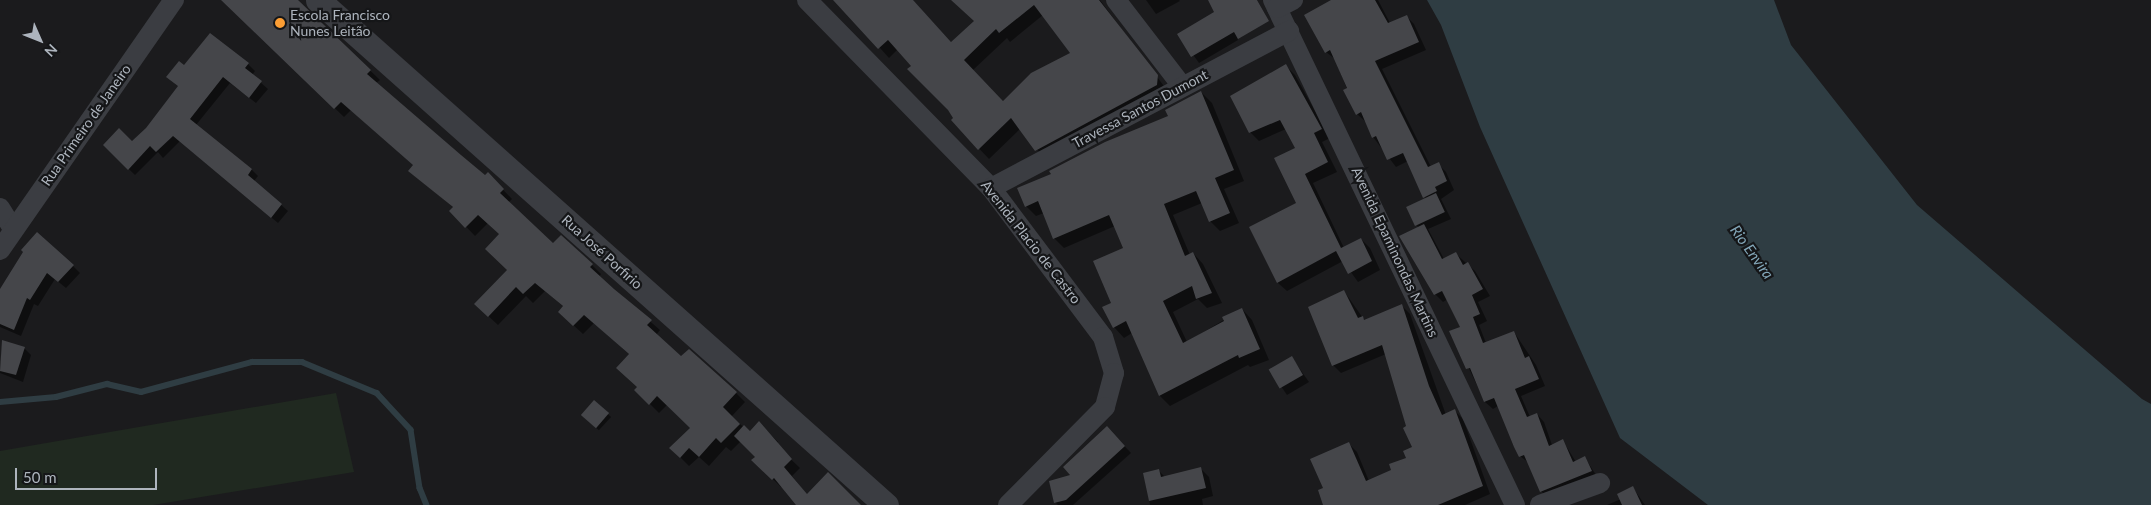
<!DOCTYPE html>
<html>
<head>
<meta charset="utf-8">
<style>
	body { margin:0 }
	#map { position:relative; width:2151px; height:505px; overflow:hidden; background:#1b1b1d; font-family:Lato,sans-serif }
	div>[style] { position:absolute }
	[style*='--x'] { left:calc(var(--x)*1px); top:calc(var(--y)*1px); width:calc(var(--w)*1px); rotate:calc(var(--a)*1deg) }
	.green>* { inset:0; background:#202920 }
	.water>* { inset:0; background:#2f3d43 }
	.shadow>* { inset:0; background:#0007; transform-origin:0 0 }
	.stream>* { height:5.5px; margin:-2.75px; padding:0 2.75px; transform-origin:2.75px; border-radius:2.75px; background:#2f3d43 }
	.building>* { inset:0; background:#45464a; transform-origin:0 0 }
	.minor>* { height:20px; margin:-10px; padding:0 10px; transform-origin:10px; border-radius:10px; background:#3b3d42 }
	.tertiary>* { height:25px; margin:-12.5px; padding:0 12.5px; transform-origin:12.5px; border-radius:12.5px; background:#3b3d42 }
	.dots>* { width:14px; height:14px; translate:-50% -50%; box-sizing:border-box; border:2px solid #151618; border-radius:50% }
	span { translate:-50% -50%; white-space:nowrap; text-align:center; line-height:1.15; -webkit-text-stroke:4.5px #151618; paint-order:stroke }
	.poi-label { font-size:14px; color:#adb4bd }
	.left { translate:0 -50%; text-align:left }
	.street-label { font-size:14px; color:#adb4bd }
	.water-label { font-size:15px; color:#83a7b9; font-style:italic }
	.north { position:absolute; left:15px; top:15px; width:50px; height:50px; -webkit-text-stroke:4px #151618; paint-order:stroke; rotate:134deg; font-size:14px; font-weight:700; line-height:20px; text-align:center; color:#adb4bd }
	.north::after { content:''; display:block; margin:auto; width:18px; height:22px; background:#adb4bd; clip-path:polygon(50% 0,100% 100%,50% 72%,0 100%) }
	.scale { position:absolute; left:15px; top:468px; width:142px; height:22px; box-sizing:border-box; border:2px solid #adb4bd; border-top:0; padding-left:6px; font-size:15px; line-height:18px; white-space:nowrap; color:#adb4bd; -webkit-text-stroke:4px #151618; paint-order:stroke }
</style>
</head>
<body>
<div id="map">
	<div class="green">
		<div style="clip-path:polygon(336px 393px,354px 472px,153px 505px,0 505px,0 451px)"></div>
	</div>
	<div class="water">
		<div style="clip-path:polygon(1427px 0,1774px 0,1791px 45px,1917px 205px,2142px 399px,2151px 404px,2151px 505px,1708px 505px,1620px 438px,1480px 127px,1441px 25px)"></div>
	</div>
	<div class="shadow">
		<div style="clip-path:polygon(222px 0,297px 0,380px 80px,376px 83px,485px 176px,488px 174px,512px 199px,509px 202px,553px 245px,592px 265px,601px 274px,599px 277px,660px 330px,656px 335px,681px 358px,736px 393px,745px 402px,731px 417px,750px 432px,759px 423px,778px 442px,776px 445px,800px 468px,792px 476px,807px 495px,860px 505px,799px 505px,783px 485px,781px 487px,753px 460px,757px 457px,741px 441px,731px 451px,726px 447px,709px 466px,699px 457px,689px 466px,671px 448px,691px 428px,667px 405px,659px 413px,636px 390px,638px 388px,630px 355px,594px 323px,583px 334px,559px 312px,564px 307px,545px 291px,533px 303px,526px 296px,498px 325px,485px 313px,508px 270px,500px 234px,488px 223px,475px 236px,451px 211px,454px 208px,410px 171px,415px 165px,351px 110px,344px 117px)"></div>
		<div style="clip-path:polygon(evenodd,837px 0,912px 0,952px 43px,975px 21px,953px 0,1100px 0,1169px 93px,1046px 160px,1020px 129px,989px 159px,952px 120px,955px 118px,898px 49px,889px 58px,837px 0,1043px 15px,1072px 54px,1004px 102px,973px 70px,1007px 38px,1010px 42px,1043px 15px)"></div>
		<div style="clip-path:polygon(1146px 0,1179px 0,1180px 1px,1156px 14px)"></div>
		<div style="clip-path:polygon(1210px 0,1257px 0,1266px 16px,1236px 35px,1238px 40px,1199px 63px,1179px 35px,1216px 13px)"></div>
		<div style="clip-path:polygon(1334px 0,1378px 0,1390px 23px,1406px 16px,1414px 24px,1426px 50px,1382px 69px,1431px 167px,1438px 164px,1446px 172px,1454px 190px,1441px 199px,1451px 219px,1428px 229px,1444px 259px,1455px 253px,1475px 271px,1490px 296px,1478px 302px,1487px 321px,1479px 325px,1486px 343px,1514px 332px,1536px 365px,1545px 386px,1521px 396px,1530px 417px,1537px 414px,1544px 422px,1552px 445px,1563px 441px,1576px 462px,1585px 458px,1598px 478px,1549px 499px,1541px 491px,1529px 463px,1520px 456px,1498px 406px,1493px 409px,1485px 402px,1451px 331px,1462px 327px,1448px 299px,1443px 302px,1435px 294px,1401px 237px,1419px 228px,1416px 224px,1426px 199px,1408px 161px,1396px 167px,1373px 137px,1366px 122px,1357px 114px,1335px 59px,1326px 52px)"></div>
		<div style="clip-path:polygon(210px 34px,248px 64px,255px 71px,252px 75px,268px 89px,256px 103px,230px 83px,196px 125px,252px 170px,258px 176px,254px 181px,288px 211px,278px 223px,180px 141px,163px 158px,158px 152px,135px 175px,104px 145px,132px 142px,147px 128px,179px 87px,184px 67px)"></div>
		<div style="clip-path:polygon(1286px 66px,1295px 75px,1330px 138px,1322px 142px,1337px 172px,1313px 183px,1344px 248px,1361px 239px,1370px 248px,1380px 270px,1358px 282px,1343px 261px,1287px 291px,1278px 283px,1251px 227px,1297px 203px,1296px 148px,1286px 129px,1259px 141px,1250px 132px)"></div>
		<div style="clip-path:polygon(1201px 92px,1212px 103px,1244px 181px,1224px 189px,1239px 223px,1220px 231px,1210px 221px,1202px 203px,1173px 215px,1190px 255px,1193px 253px,1203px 264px,1222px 303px,1207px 308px,1198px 299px,1173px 312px,1187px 342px,1242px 309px,1252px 320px,1269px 360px,1250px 367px,1248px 365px,1170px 406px,1160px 396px,1132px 333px,1124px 338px,1114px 327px,1113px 303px,1124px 249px,1115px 226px,1064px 248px,1054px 238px,1044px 213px,1036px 216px,1026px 206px,1053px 174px,1169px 116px)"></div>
		<div style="clip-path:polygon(25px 252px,73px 266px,80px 273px,66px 288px,55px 279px,38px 306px,34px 304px,21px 336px,0 327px,0 291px)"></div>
		<div style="clip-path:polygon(1344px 291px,1365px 321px,1402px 306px,1410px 314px,1446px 415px,1455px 411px,1463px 419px,1490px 494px,1465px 505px,1330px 505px,1325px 489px,1349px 444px,1357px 452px,1369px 481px,1393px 471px,1407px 459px,1413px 448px,1386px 354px,1341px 373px,1333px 365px)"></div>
		<div style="clip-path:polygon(3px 342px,24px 348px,31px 355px,23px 382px,0 373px)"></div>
		<div style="clip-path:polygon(1292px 358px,1309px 382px,1287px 395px,1270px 370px)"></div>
		<div style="left:595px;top:402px;width:22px;height:18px;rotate:43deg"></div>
		<div style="clip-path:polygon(1113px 434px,1131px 453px,1073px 505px,1058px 505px,1055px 502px,1073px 476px)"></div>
		<div style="clip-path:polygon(1201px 469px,1209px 477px,1213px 496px,1202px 499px,1203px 505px,1150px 505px,1145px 474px,1159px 471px,1165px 477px)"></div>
		<div style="clip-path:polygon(1633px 488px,1645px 505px,1607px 505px,1621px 499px)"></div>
	</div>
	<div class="stream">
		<div style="--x:0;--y:402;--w:56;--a:-5.1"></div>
		<div style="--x:56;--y:397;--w:53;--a:-14.3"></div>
		<div style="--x:107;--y:384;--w:35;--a:13"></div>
		<div style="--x:141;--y:392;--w:115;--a:-15.1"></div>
		<div style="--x:252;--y:362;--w:50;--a:0"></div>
		<div style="--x:302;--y:362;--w:81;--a:22.5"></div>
		<div style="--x:377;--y:393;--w:50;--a:47.4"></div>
		<div style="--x:411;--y:430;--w:59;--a:81.2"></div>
		<div style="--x:420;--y:488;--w:18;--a:68"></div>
	</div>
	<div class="building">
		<div style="clip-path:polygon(221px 0,298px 0,371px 70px,367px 74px,461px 155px,485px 175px,488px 172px,504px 189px,500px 193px,553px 243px,561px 235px,593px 264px,590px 267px,614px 289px,652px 320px,647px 325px,681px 356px,689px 349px,737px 392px,723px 407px,740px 424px,721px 443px,716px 438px,699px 457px,689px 448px,680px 458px,669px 448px,690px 428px,657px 396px,649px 405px,634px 390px,637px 387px,616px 368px,629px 354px,584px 315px,573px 326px,558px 312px,563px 306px,535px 283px,523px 294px,516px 287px,488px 317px,474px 304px,507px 270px,485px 249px,499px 234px,478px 215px,465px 228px,449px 211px,453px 207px,408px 171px,413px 165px,341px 102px,334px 109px)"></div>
		<div style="clip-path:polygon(evenodd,833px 0,913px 0,951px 42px,974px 21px,951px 0,1099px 0,1158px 75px,1157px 85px,1035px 151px,1011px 118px,978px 150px,951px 120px,953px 118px,948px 110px,907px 69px,911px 66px,888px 40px,878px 49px,833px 0,1034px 5px,1070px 53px,1031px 73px,1003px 101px,964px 60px,996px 29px,999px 33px,1034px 5px)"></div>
		<div style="clip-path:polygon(1208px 0,1257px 0,1269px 21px,1238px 39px,1234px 32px,1191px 57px,1177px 34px,1214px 12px)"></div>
		<div style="clip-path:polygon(1331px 0,1375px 0,1388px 23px,1407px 15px,1419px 42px,1375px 61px,1428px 167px,1439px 162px,1447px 181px,1435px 187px,1437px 191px,1423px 198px,1403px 153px,1387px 160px,1376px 136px,1372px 138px,1361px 112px,1356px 115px,1343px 90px,1347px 88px,1330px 50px,1325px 53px,1304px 15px)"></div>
		<div style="clip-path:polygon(210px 33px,249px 63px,245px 68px,262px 81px,249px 98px,223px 77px,190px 119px,252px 169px,248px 175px,282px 204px,271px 218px,173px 136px,156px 152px,150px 146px,128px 170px,103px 145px,119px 128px,132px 141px,146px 128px,178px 86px,166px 77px,179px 61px,184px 65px)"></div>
		<div style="clip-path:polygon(1286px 64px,1322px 129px,1314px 133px,1328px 162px,1305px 174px,1341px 248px,1361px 238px,1372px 261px,1348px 274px,1336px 251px,1277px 283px,1249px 227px,1296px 203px,1274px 158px,1295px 148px,1280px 120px,1249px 133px,1230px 96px)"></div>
		<div style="clip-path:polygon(1201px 91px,1234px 170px,1215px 178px,1230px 213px,1209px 222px,1196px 191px,1164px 204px,1185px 256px,1193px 252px,1212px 293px,1196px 299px,1192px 286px,1163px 301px,1183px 343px,1224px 321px,1222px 317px,1242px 308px,1260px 349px,1239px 358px,1238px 355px,1159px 396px,1126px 321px,1113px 328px,1102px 307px,1111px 303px,1093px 261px,1123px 248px,1109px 215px,1053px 239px,1038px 201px,1025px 207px,1017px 188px,1051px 174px,1049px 171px,1105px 142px,1168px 116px,1165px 110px)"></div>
		<div style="left:1436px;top:193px;width:21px;height:33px;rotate:65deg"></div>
		<div style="clip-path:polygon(1424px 224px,1442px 259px,1456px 252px,1463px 265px,1468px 262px,1483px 289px,1472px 295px,1480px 314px,1473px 317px,1483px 343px,1514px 331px,1525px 358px,1529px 356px,1539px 379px,1515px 389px,1527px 417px,1537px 413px,1549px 446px,1563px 439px,1573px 462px,1585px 456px,1592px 471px,1540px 492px,1524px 455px,1519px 457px,1514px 447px,1494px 398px,1484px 402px,1470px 368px,1466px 369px,1449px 331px,1460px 327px,1442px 291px,1434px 295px,1399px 236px)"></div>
		<div style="clip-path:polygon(37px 232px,74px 265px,58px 282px,47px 273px,30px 300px,27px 298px,14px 330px,0 324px,0 289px,23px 252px,21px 250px)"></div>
		<div style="clip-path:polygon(1344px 290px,1358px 318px,1363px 316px,1364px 320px,1402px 304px,1429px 386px,1442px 415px,1455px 409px,1483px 486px,1438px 505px,1323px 505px,1318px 490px,1323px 488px,1310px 459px,1349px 442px,1366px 481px,1391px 470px,1389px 464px,1406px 458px,1403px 451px,1412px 447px,1403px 428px,1406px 426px,1382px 345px,1332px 366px,1308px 307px)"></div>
		<div style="clip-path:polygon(2px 340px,25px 347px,16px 375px,0 371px)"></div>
		<div style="left:1292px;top:356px;width:22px;height:27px;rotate:60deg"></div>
		<div style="left:594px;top:400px;width:20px;height:20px;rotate:41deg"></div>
		<div style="clip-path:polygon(759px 421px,792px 459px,784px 467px,807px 494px,828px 472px,861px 505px,796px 505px,774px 478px,772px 480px,751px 460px,755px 457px,734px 436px,744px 425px,750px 431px)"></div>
		<div style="clip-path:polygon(1107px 426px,1125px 446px,1066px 500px,1054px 503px,1049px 481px,1070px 475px,1063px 467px)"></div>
		<div style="clip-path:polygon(1201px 467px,1206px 488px,1149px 501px,1143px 473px,1159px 469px,1161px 477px)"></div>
		<div style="clip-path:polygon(1633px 486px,1642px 505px,1622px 505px,1617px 494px)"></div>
	</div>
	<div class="minor">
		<div style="--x:807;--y:0;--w:263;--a:45.6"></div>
		<div style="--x:991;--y:188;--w:186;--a:53.1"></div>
		<div style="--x:1103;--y:337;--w:38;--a:73"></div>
		<div style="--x:1114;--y:373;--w:35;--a:105"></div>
		<div style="--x:1105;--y:407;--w:138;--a:134.7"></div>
		<div style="--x:1116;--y:0;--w:108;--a:52.5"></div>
		<div style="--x:1273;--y:0;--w:560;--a:64.4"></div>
		<div style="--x:1277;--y:8;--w:18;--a:-27"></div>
		<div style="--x:991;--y:188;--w:337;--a:-27.8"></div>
		<div style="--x:0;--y:208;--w:25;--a:58"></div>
		<div style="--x:0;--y:250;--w:305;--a:-55.2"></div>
		<div style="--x:1540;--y:505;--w:64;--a:-20.1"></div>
	</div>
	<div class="tertiary">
		<div style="--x:318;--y:0;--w:760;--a:41.64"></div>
	</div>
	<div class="dots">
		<div style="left:280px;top:23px;background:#fc9e34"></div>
	</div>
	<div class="poi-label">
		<span class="left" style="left:290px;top:23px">Escola Francisco<br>Nunes Leitão</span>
	</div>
	<div class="street-label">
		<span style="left:1140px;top:109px;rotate:-28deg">Travessa Santos Dumont</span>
		<span style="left:86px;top:125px;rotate:-55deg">Rua Primeiro de Janeiro</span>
		<span style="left:1031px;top:242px;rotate:52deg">Avenida Placio de Castro</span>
		<span style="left:602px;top:252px;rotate:42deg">Rua José Porfirio</span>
		<span style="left:1395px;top:252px;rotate:65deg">Avenida Epaminondas Martins</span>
	</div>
	<div class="water-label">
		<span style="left:1752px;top:252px;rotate:54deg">Rio Envira</span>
	</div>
	<div class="north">N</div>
	<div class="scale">50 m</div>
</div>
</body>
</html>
